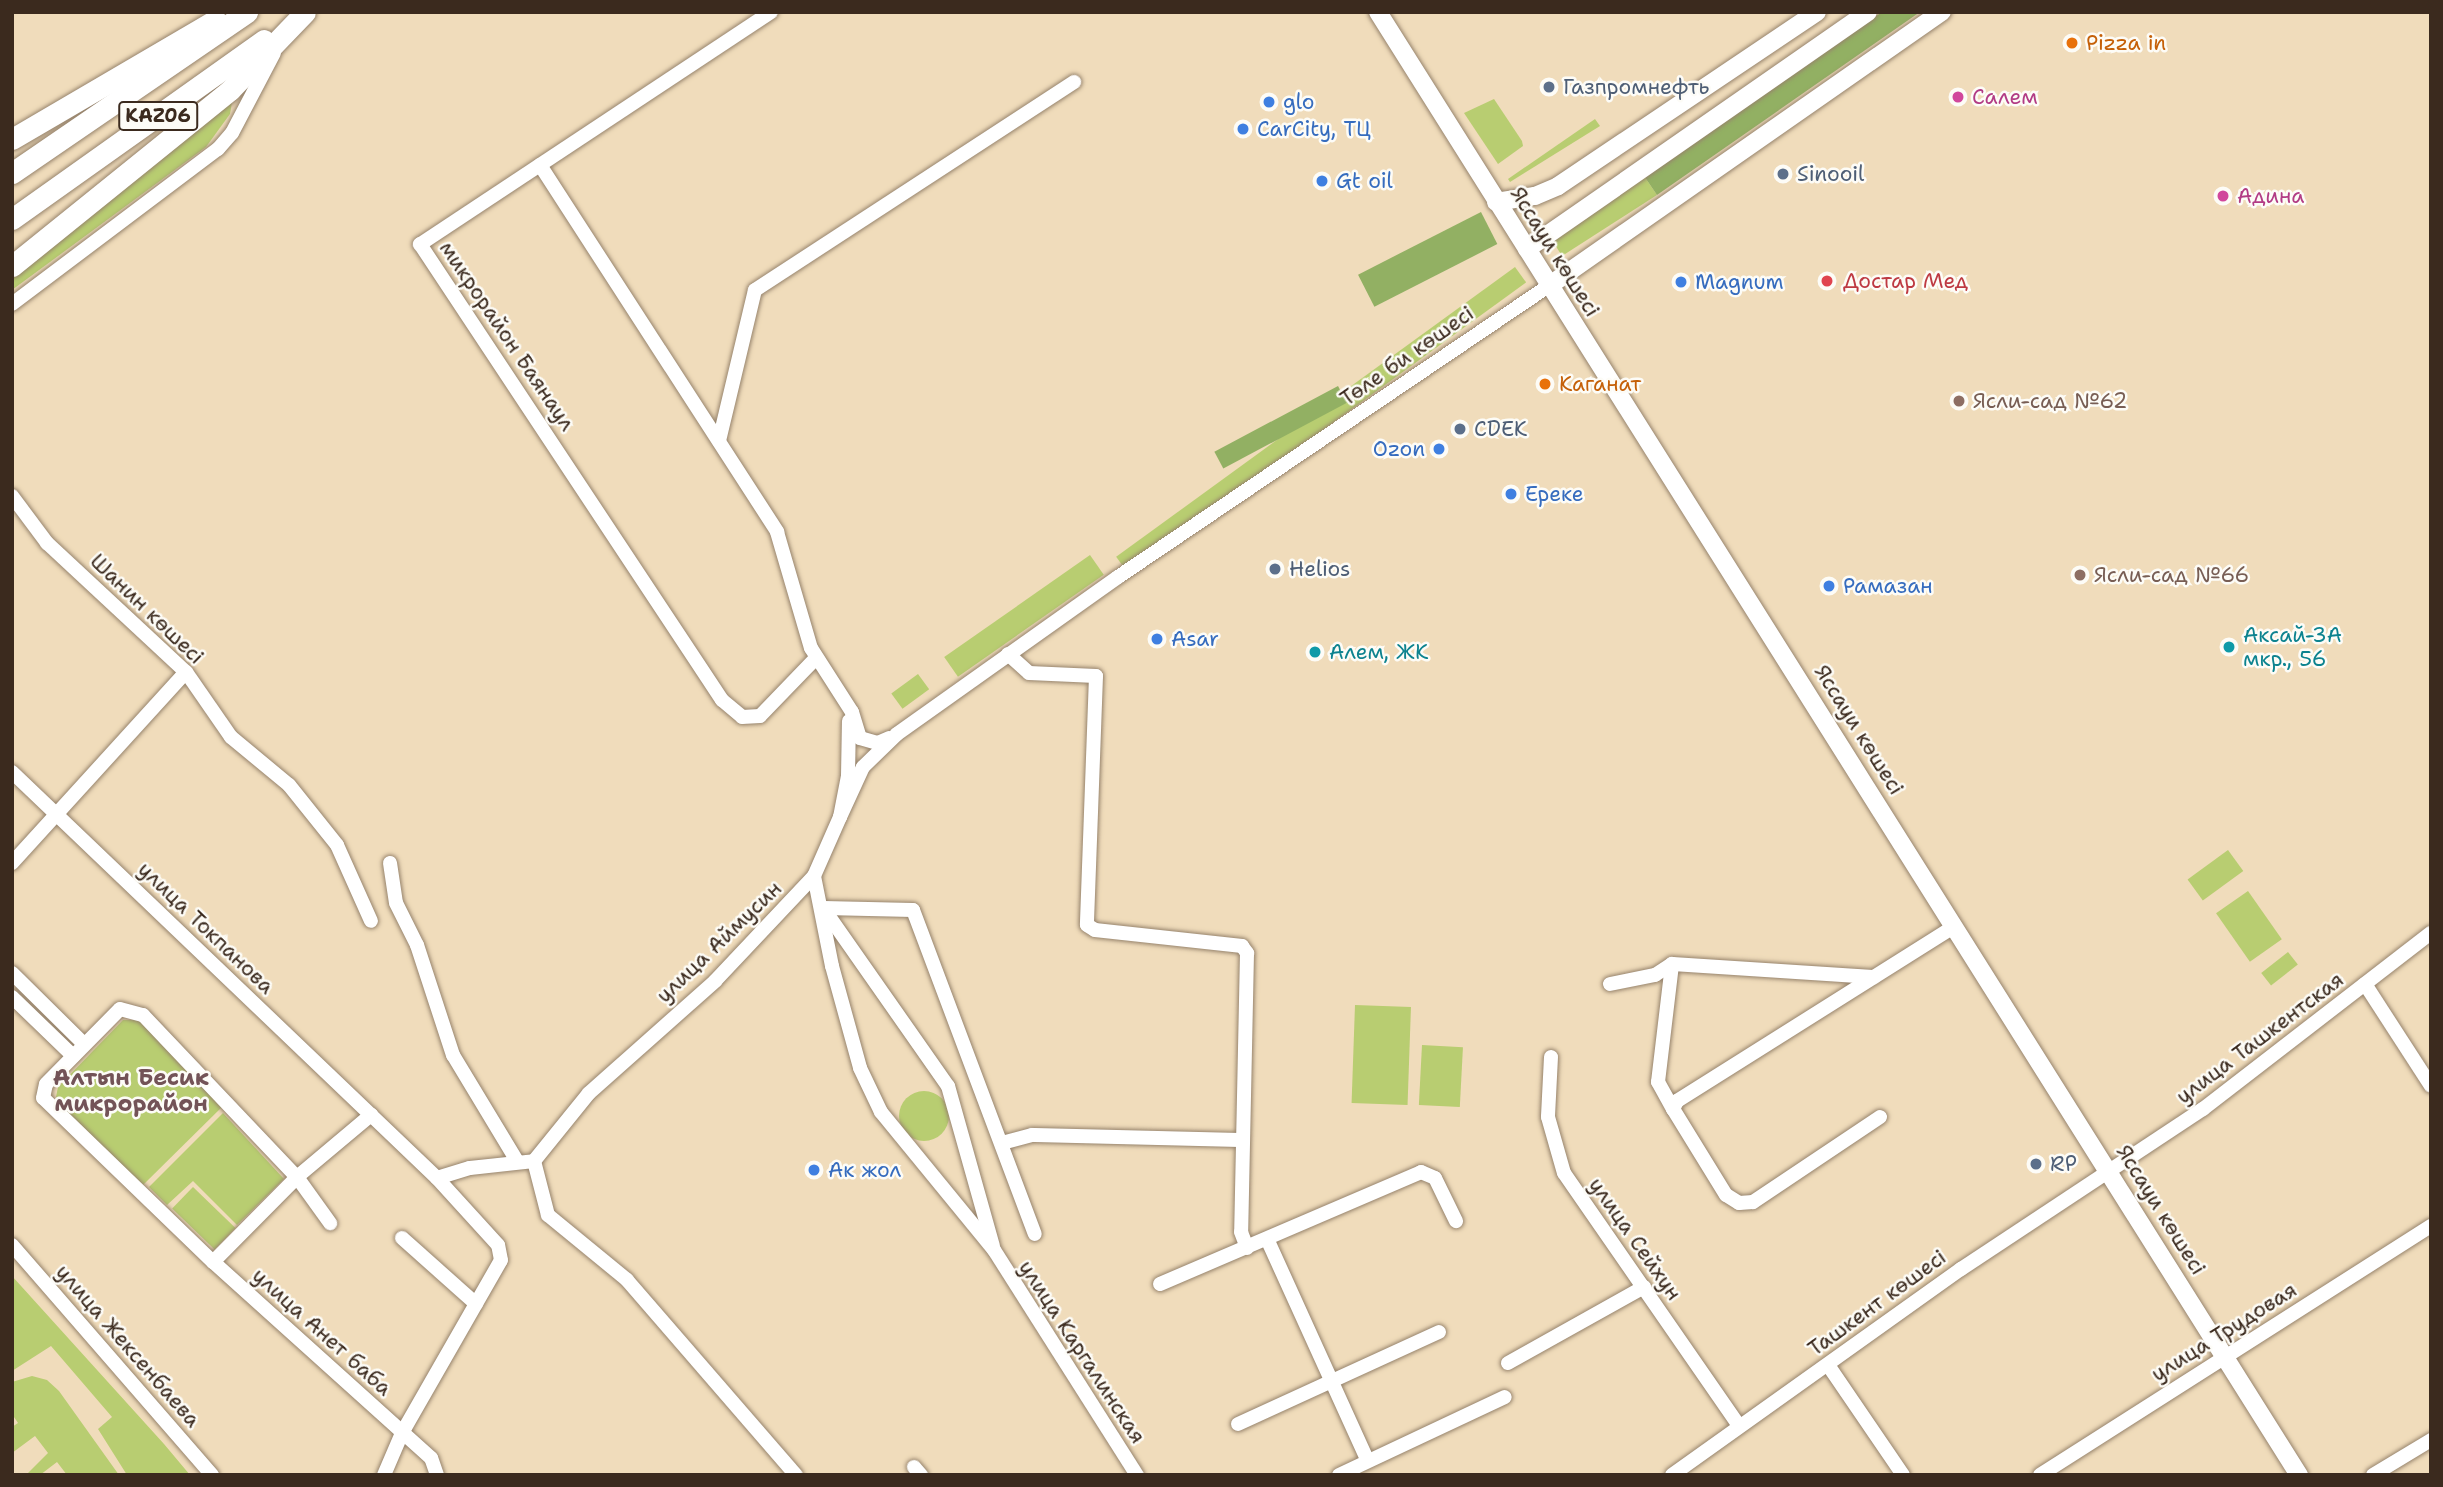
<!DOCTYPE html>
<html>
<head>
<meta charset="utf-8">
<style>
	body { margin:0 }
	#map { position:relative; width:2443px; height:1487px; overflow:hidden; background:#f0dcbb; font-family:"Shantell Sans",sans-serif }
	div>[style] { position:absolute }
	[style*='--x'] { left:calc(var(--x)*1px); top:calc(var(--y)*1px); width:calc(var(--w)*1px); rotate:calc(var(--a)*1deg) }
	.green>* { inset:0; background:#b8cd71; transform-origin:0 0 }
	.round { border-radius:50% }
	.forest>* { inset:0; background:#92b063; transform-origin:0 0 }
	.roads { filter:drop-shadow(0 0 2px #96836c) drop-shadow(0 0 2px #96836c) }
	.minor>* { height:14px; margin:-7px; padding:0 7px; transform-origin:7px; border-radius:7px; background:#fff }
	.major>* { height:18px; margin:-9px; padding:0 9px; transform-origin:9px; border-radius:9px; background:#fff }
	.highway>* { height:21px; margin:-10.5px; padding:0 10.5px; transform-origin:10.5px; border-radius:10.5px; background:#fff }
	.dots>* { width:19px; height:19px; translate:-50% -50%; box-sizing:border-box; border:4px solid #fdfcf7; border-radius:50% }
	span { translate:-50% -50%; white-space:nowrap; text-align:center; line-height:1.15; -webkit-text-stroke:5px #fdfcf7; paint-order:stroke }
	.shield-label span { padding:2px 5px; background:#fdfcf7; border:2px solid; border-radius:5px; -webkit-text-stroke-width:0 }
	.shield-label { font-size:19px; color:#3b2a1e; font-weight:700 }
	.food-label { font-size:21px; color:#c56008 }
	.left { translate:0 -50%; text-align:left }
	.service-label { font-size:21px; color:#4e5e75 }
	.hotel-label { font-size:21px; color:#b23c85 }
	.shop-label { font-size:21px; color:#366cbe }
	.right { translate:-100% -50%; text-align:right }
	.street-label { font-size:21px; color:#3b2a1e }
	.health-label { font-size:21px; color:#be3a42 }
	.education-label { font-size:21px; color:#785e54 }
	.culture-label { font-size:21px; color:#0d838f }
	.neighbourhood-label { font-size:23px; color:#735357; font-weight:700 }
	.frame { position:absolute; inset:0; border:14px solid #3b2a1e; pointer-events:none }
</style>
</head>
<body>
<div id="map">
	<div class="green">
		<div style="clip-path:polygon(233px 96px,230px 114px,206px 147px,12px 290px,12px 279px)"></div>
		<div style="clip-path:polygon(1494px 99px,1522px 141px,1523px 146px,1498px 164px,1464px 113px)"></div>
		<div style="clip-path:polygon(1595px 119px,1600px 126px,1510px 182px,1508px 179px)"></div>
		<div style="clip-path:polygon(1644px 176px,1657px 195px,1562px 256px,1552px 240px)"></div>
		<div style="left:1515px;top:267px;width:19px;height:493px;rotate:54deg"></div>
		<div style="left:1090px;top:555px;width:24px;height:178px;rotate:55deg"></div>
		<div style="left:918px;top:674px;width:19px;height:33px;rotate:54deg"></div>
		<div style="left:2228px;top:850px;width:26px;height:50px;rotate:54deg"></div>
		<div style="left:2248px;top:891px;width:59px;height:39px;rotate:55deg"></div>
		<div style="left:2288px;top:952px;width:16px;height:34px;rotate:52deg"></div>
		<div style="left:1355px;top:1005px;width:56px;height:98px;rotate:2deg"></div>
		<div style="clip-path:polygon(123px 1020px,146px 1020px,225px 1104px,142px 1186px,63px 1111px,56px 1097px,58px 1087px)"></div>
		<div style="left:1422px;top:1045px;width:41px;height:60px;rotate:3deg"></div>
		<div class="round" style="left:899px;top:1091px;width:50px;height:50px"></div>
		<div style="clip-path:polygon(223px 1113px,284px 1179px,237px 1225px,193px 1181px,167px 1205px,149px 1187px)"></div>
		<div style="left:193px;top:1187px;width:59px;height:30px;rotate:44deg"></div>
		<div style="clip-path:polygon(12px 1276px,164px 1444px,190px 1475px,127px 1475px,98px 1429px,112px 1417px,51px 1346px,12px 1371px)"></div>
		<div style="clip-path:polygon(32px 1376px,47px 1380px,59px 1391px,119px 1475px,67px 1475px,57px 1462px,40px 1475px,26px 1475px,48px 1453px,35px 1436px,12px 1453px,12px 1427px,18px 1423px,12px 1414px,12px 1382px)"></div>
	</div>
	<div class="forest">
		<div style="clip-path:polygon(1882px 12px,1920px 12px,1657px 195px,1644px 176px)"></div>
		<div style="left:1481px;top:212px;width:36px;height:138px;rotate:63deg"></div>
		<div style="left:1338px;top:386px;width:19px;height:140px;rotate:62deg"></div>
	</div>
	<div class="roads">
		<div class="minor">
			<div style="--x:771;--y:12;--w:421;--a:146.5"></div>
			<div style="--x:420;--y:244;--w:547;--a:56.48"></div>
			<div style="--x:722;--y:700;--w:26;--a:40"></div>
			<div style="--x:742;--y:717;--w:18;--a:-3"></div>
			<div style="--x:760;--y:716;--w:79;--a:-46"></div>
			<div style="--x:540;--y:165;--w:437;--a:57.1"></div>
			<div style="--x:777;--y:532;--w:121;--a:73.7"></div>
			<div style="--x:811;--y:648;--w:76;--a:57.4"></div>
			<div style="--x:852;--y:712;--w:27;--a:73"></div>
			<div style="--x:860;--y:738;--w:19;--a:16"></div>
			<div style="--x:878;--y:743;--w:12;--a:-24"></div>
			<div style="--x:12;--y:304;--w:258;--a:-37"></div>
			<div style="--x:218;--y:149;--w:21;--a:-49"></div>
			<div style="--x:232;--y:133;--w:90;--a:-62.3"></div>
			<div style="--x:719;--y:441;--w:155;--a:-76.6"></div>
			<div style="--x:755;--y:290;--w:381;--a:-33.1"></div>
			<div style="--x:12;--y:496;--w:59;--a:53.3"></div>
			<div style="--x:47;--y:543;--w:190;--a:42.9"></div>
			<div style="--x:186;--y:672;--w:79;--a:55.3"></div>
			<div style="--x:231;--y:737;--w:75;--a:39.6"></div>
			<div style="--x:289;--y:785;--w:77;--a:51.3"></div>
			<div style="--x:337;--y:845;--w:83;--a:65.9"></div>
			<div style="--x:1008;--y:654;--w:28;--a:42"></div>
			<div style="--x:1029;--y:673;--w:67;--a:2.6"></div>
			<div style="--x:1096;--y:676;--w:249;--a:92.1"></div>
			<div style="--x:1087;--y:925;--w:9;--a:32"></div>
			<div style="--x:1095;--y:930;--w:148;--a:6.2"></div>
			<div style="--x:1242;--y:946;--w:9;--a:54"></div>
			<div style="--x:1247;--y:953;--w:279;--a:91.2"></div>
			<div style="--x:1241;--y:1232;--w:17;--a:69"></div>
			<div style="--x:12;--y:772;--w:497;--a:43.7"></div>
			<div style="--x:840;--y:817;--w:55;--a:-65.3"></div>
			<div style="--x:863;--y:767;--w:47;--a:-44.1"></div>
			<div style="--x:897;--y:734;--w:271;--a:-35.4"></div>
			<div style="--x:1118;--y:577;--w:521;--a:-34.06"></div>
			<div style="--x:12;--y:863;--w:258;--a:-47.7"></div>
			<div style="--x:390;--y:863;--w:40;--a:81.5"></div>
			<div style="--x:396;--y:903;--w:47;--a:63.4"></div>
			<div style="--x:417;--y:945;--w:116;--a:71.9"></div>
			<div style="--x:453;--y:1055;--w:124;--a:58.9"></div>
			<div style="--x:814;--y:876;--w:92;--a:78.7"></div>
			<div style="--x:832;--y:966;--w:106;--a:74.6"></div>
			<div style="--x:860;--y:1068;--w:49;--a:64.5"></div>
			<div style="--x:881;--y:1112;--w:178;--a:50.7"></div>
			<div style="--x:994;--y:1250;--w:267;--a:57.6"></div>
			<div style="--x:824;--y:908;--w:89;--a:1.3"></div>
			<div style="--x:913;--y:910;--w:346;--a:69.4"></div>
			<div style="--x:826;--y:912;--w:213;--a:55"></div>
			<div style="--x:948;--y:1086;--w:166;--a:74.3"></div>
			<div style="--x:12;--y:973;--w:101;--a:44.6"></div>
			<div style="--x:1610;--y:984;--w:46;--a:-11.3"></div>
			<div style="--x:1655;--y:975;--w:20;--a:-33"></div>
			<div style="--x:2365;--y:984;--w:121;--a:57.1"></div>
			<div style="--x:12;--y:997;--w:85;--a:44"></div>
			<div style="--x:1551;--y:1057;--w:60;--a:92.9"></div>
			<div style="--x:1548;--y:1117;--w:58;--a:74.1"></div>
			<div style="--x:1564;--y:1173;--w:308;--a:55.3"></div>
			<div style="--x:1673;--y:1109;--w:31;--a:-119"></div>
			<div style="--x:1658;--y:1082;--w:119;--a:-83.2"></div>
			<div style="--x:1672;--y:964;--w:202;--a:3.7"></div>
			<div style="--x:1880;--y:1117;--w:153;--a:146.2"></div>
			<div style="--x:1753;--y:1202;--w:14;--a:176"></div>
			<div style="--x:1739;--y:1203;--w:15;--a:-148"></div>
			<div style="--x:1726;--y:1195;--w:101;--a:-121.6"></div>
			<div style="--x:1673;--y:1109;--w:9;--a:-63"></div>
			<div style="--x:1677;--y:1101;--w:328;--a:-32.2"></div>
			<div style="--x:1002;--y:1143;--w:31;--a:-15"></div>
			<div style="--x:1032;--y:1135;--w:211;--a:1.4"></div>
			<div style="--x:534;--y:1161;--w:87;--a:-51"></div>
			<div style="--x:589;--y:1093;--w:169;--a:-41.6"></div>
			<div style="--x:715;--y:981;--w:144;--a:-46.7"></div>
			<div style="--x:814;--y:876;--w:64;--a:-66.2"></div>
			<div style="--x:840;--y:817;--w:42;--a:-79"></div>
			<div style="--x:848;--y:776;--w:55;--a:-89"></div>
			<div style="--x:534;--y:1161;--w:56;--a:75.5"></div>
			<div style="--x:548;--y:1215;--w:102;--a:39.4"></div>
			<div style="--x:627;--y:1280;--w:258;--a:49.1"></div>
			<div style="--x:402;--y:1238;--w:99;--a:41.7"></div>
			<div style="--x:1268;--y:1241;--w:239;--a:65.6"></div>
			<div style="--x:12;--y:1245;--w:305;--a:49"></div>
			<div style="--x:213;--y:1262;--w:236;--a:-136"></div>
			<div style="--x:43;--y:1098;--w:14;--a:-78"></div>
			<div style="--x:46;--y:1084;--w:105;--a:-45.4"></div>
			<div style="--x:120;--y:1009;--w:24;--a:15"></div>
			<div style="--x:143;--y:1015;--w:224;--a:46.5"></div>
			<div style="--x:297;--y:1177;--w:57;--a:54.3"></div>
			<div style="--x:1160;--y:1284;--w:284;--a:-23.2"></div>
			<div style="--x:1421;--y:1172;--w:15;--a:23"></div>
			<div style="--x:1435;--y:1178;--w:48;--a:64"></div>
			<div style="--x:1508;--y:1363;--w:156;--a:-29.2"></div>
			<div style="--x:1828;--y:1365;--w:133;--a:55.7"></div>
			<div style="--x:1238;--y:1424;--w:221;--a:-24.6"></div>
			<div style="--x:914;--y:1467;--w:11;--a:49"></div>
			<div style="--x:384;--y:1475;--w:46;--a:-66.8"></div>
			<div style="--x:402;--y:1433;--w:199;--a:-60.2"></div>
			<div style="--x:501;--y:1260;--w:15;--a:-101"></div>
			<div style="--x:498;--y:1245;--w:91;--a:-132.3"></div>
			<div style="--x:437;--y:1475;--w:18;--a:-109"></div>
			<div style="--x:431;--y:1458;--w:293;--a:-138"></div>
			<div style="--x:213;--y:1262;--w:120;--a:-45.3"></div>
			<div style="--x:297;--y:1177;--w:97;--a:-40"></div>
			<div style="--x:371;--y:1115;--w:91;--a:43.7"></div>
			<div style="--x:437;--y:1178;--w:34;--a:-17"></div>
			<div style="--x:470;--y:1168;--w:64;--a:-6.2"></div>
			<div style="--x:1339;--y:1475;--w:183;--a:-25.2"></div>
			<div style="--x:1672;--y:1475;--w:355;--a:-35.5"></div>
			<div style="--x:1961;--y:1269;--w:290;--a:-33.5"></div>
			<div style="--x:2203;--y:1109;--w:288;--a:-37.7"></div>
			<div style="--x:2040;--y:1475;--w:464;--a:-32.5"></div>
			<div style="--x:2373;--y:1475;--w:68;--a:-31.1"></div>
		</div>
		<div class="major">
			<div style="--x:1378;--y:12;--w:1729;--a:57.81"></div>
			<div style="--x:1496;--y:202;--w:39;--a:-9"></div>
			<div style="--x:1535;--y:196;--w:25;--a:-23"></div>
			<div style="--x:1558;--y:186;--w:312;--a:-33.9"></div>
			<div style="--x:1527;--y:249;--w:415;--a:-34.8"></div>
			<div style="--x:1550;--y:285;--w:478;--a:-34.9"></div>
		</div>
		<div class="highway">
			<div style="--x:12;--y:139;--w:236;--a:-30.3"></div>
			<div style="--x:12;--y:173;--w:285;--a:-34.4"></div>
			<div style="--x:12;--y:219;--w:309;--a:-35.4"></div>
			<div style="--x:12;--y:266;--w:280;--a:-38.9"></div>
			<div style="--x:230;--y:90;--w:108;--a:-46.1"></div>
		</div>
	</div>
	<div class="dots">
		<div style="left:2072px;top:43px;background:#e8710a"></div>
		<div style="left:1549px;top:87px;background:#5c6f8a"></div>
		<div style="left:1958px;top:97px;background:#d1479c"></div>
		<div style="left:1269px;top:102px;background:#3f7fe0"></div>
		<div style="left:1243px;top:129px;background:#3f7fe0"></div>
		<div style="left:1783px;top:174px;background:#5c6f8a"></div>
		<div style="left:1322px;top:181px;background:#3f7fe0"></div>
		<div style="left:2223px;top:196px;background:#d1479c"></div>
		<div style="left:1827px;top:281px;background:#e0444e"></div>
		<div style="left:1681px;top:282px;background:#3f7fe0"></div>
		<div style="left:1545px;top:384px;background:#e8710a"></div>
		<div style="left:1959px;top:401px;background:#8d6e63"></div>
		<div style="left:1460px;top:429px;background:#5c6f8a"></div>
		<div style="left:1439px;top:449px;background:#3f7fe0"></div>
		<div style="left:1511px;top:494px;background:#3f7fe0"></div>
		<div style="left:1275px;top:569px;background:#5c6f8a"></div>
		<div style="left:2080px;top:575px;background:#8d6e63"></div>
		<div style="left:1829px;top:586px;background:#3f7fe0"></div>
		<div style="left:1157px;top:639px;background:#3f7fe0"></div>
		<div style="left:2229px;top:647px;background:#0f9aa8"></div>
		<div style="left:1315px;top:652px;background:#0f9aa8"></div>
		<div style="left:2036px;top:1164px;background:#5c6f8a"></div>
		<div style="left:814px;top:1170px;background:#3f7fe0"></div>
	</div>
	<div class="shield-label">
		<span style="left:158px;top:116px">KАZ06</span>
	</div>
	<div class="food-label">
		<span class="left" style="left:2086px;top:43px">Pizza in</span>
		<span class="left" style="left:1559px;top:384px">Каганат</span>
	</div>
	<div class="service-label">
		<span class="left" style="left:1563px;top:87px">Газпромнефть</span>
		<span class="left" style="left:1797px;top:174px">Sinooil</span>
		<span class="left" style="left:1474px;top:429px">CDEK</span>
		<span class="left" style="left:1289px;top:569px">Helios</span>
		<span class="left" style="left:2050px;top:1164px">RP</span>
	</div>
	<div class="hotel-label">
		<span class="left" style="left:1972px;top:97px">Салем</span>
		<span class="left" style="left:2237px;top:196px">Адина</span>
	</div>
	<div class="shop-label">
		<span class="left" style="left:1283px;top:102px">glo</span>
		<span class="left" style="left:1257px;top:129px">CarCity, ТЦ</span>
		<span class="left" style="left:1336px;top:181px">Gt oil</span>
		<span class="left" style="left:1695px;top:282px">Magnum</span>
		<span class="right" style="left:1425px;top:449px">Ozon</span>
		<span class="left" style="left:1525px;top:494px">Ереке</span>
		<span class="left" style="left:1843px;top:586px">Рамазан</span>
		<span class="left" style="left:1171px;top:639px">Asar</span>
		<span class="left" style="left:828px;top:1170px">Ак жол</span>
	</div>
	<div class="street-label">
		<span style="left:1555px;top:252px;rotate:58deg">Яссауи көшесі</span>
		<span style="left:507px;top:336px;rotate:56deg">микрорайон Баянаул</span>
		<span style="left:1407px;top:356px;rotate:-35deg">Төле би көшесі</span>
		<span style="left:147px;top:609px;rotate:44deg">Шанин көшесі</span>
		<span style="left:1859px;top:730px;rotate:58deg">Яссауи көшесі</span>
		<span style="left:206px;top:928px;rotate:44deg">улица Токпанова</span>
		<span style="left:719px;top:942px;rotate:-44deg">улица Аймусин</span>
		<span style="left:2260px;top:1038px;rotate:-37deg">улица Ташкентская</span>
		<span style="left:2161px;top:1210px;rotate:58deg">Яссауи көшесі</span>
		<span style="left:1635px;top:1239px;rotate:55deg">улица Сейхун</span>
		<span style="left:1877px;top:1303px;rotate:-36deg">Ташкент көшесі</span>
		<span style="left:322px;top:1332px;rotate:42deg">улица Анет баба</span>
		<span style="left:2224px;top:1332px;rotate:-32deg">улица Трудовая</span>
		<span style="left:128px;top:1346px;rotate:49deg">улица Жексенбаева</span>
		<span style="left:1082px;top:1352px;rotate:57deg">улица Каргалинская</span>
	</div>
	<div class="health-label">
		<span class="left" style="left:1843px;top:281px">Достар Мед</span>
	</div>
	<div class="education-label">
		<span class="left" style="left:1973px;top:401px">Ясли-сад №62</span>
		<span class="left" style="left:2094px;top:575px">Ясли-сад №66</span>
	</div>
	<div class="culture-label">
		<span class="left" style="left:2243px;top:647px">Аксай-3А<br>мкр., 56</span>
		<span class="left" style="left:1329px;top:652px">Алем, ЖК</span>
	</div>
	<div class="neighbourhood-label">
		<span style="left:131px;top:1090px">Алтын Бесик<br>микрорайон</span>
	</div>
	<div class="frame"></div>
</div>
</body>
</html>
